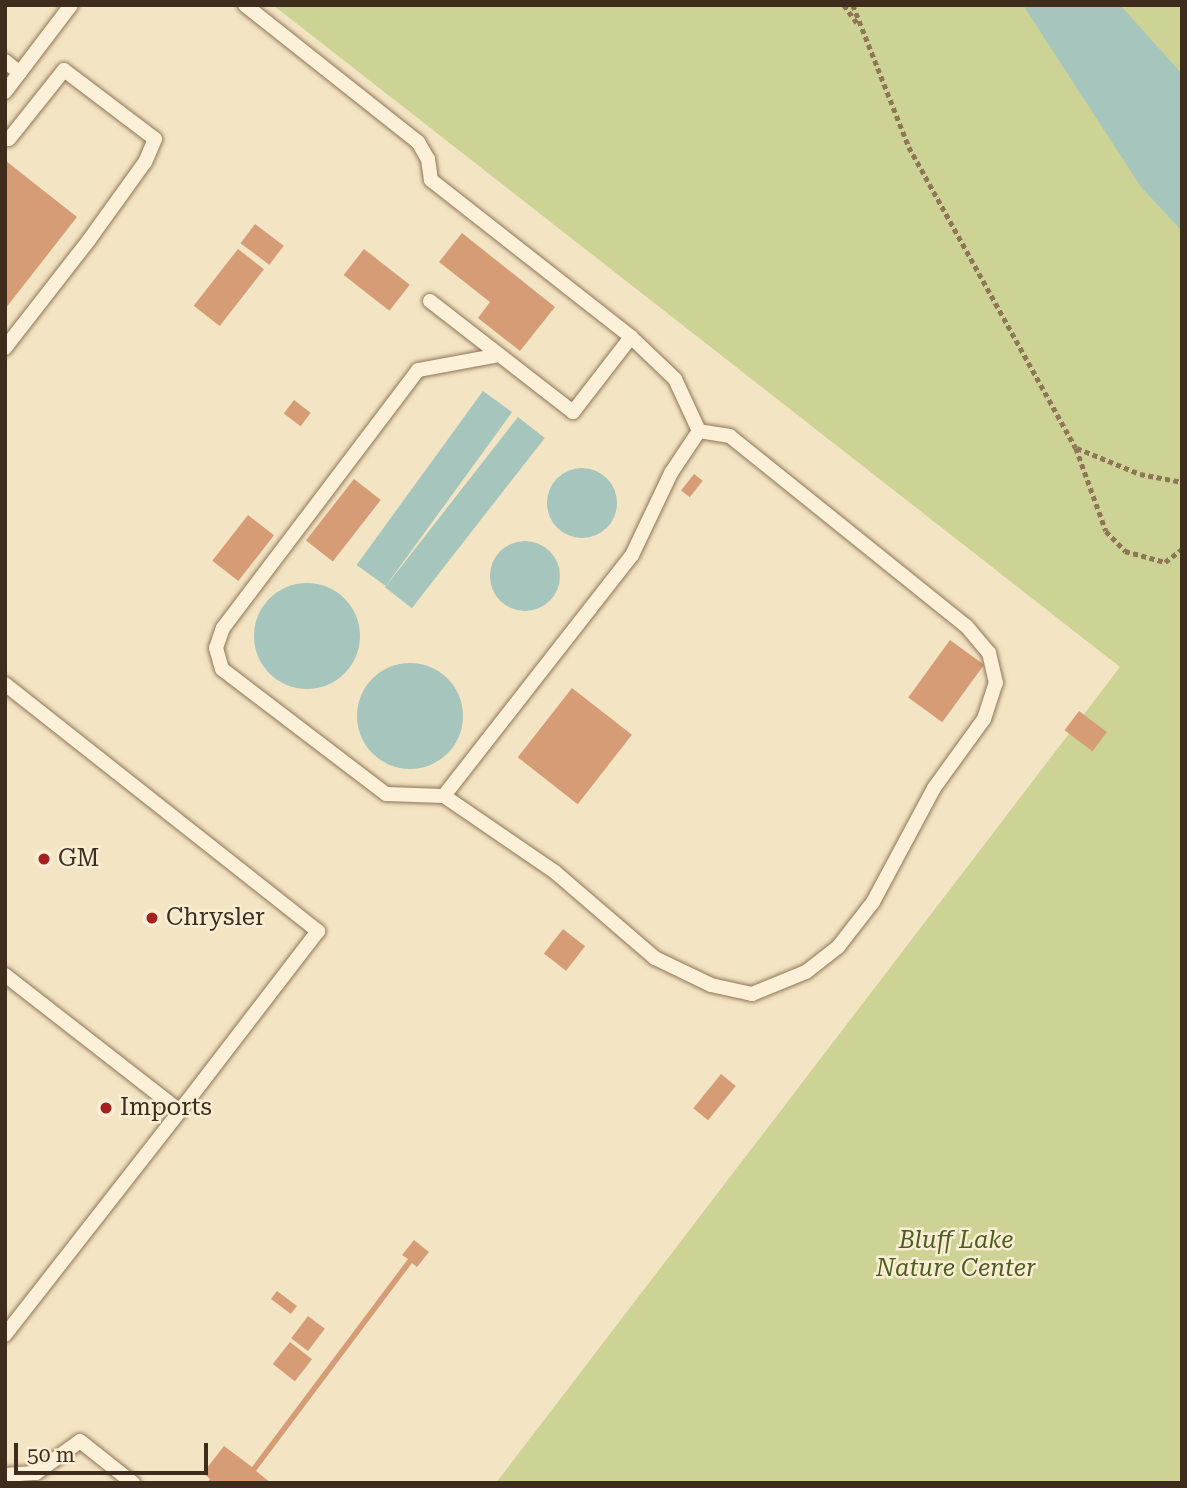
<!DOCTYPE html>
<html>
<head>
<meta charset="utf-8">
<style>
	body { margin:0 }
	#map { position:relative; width:1187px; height:1488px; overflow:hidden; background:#f3e4c3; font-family:"Roboto Serif",serif }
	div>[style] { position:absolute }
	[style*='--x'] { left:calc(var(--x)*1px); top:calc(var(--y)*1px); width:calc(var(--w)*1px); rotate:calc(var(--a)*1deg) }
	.green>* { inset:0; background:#ccd395 }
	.water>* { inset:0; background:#a6c5bc; transform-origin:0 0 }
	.round { border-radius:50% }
	.building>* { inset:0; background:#d59c75; transform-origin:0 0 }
	.path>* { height:4.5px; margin-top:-2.25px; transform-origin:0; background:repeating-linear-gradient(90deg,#907557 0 5px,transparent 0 8.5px) }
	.roads { filter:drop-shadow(0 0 2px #907557) drop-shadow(0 0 2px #907557) }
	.lane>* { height:14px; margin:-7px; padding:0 7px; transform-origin:7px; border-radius:7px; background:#fcf1d8 }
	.dots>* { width:19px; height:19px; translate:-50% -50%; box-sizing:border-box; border:4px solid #f9eed4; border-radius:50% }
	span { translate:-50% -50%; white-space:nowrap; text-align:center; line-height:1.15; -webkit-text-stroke:5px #f9eed4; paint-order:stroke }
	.poi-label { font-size:24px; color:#3e2d1d }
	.left { translate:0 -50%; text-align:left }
	.park-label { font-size:24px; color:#4e5d21; font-style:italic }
	.frame { position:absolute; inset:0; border:7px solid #3e2d1d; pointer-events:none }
	.scale { position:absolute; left:14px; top:1443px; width:194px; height:32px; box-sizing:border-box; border:4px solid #3e2d1d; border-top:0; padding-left:9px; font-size:21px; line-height:24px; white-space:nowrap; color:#3e2d1d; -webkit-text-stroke:5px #f9eed4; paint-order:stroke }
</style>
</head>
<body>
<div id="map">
	<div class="green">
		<div style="clip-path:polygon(273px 5px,1182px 5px,1182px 1483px,496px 1483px,1120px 667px)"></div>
	</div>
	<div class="water">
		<div style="clip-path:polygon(1023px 5px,1120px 5px,1182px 74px,1182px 231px,1141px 187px)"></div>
		<div style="left:483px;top:391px;width:36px;height:215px;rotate:36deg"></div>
		<div style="left:518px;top:417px;width:34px;height:216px;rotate:38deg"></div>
		<div class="round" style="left:547px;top:468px;width:70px;height:70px"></div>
		<div class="round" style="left:490px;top:541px;width:70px;height:70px"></div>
		<div class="round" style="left:254px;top:583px;width:106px;height:106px"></div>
		<div class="round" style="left:357px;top:663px;width:106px;height:106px"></div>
	</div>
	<div class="building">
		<div style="clip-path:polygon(6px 161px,77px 217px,5px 309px,5px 163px)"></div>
		<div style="left:255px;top:224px;width:36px;height:24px;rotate:37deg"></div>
		<div style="clip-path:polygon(462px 233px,555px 307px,520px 351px,478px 318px,490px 302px,439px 262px)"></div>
		<div style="left:238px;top:249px;width:33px;height:72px;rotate:38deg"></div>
		<div style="left:364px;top:249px;width:58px;height:33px;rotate:38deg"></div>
		<div style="left:294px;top:400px;width:21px;height:17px;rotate:37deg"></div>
		<div style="left:694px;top:474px;width:11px;height:21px;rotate:38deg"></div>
		<div style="left:354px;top:479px;width:34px;height:78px;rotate:38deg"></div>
		<div style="left:248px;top:515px;width:33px;height:58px;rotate:38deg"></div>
		<div style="left:950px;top:640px;width:42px;height:71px;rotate:36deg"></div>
		<div style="left:572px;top:688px;width:76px;height:88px;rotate:38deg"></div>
		<div style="left:1079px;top:711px;width:35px;height:24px;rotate:37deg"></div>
		<div style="left:563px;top:929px;width:28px;height:31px;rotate:38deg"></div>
		<div style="left:721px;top:1074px;width:19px;height:44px;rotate:39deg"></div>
		<div style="clip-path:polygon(414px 1240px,429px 1252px,417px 1267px,412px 1263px,256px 1471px,271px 1483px,207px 1483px,210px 1479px,203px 1473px,224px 1446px,252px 1467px,408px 1259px,402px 1255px)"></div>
		<div style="left:277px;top:1291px;width:25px;height:10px;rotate:37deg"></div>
		<div style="left:308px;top:1316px;width:21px;height:28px;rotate:37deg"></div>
		<div style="left:290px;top:1342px;width:28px;height:28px;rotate:38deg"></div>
	</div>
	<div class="path">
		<div style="--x:844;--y:5;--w:24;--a:54"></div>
		<div style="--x:853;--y:5;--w:153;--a:68.5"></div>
		<div style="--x:909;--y:147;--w:344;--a:61"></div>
		<div style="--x:1076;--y:448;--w:88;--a:70.1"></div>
		<div style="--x:1106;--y:531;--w:28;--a:46"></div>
		<div style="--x:1125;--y:551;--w:41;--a:15.4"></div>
		<div style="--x:1165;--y:562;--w:21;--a:-37"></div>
		<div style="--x:1077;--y:448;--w:68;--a:22.4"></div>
		<div style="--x:1140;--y:474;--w:43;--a:10.8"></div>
	</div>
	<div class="roads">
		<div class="lane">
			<div style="--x:245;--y:5;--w:221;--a:38.4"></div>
			<div style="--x:418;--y:142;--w:20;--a:60"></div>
			<div style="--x:428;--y:159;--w:21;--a:82"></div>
			<div style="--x:431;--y:180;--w:254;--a:38.1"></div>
			<div style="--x:631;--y:337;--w:95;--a:127.7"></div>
			<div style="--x:573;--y:412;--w:181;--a:-142.2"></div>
			<div style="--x:5;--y:61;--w:19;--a:39"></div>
			<div style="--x:5;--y:92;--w:109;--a:-52.8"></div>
			<div style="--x:5;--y:137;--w:4;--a:27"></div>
			<div style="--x:9;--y:139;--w:88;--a:-51.4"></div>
			<div style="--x:64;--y:70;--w:114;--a:37.2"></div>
			<div style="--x:155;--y:139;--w:25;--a:113"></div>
			<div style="--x:145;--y:162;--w:96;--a:125.7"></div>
			<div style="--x:89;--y:240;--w:137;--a:127.9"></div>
			<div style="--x:631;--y:337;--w:61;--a:43.7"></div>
			<div style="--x:675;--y:379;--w:57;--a:65.2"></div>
			<div style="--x:699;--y:431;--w:50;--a:123.7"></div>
			<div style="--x:671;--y:473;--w:91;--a:115.4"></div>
			<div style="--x:632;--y:555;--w:306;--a:128"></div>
			<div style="--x:444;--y:796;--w:135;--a:34.4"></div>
			<div style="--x:555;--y:872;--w:132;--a:40.7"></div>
			<div style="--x:655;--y:958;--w:62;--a:25.7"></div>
			<div style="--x:711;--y:985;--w:42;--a:12.4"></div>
			<div style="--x:752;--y:994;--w:58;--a:-22.2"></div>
			<div style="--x:806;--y:972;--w:41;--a:-38"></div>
			<div style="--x:838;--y:947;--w:57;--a:-52.1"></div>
			<div style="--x:873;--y:902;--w:129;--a:-61.8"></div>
			<div style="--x:934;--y:788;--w:85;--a:-54.1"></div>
			<div style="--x:984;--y:719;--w:38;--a:-72"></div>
			<div style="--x:996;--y:683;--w:31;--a:-103"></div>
			<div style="--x:989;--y:653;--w:35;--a:-130"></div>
			<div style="--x:966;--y:626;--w:303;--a:-141.2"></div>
			<div style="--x:730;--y:436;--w:31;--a:-171"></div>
			<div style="--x:5;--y:684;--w:399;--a:38.3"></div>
			<div style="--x:318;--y:931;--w:227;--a:127.5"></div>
			<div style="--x:444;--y:796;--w:58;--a:-178"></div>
			<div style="--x:386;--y:794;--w:206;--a:-142.7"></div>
			<div style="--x:222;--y:669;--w:22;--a:-106"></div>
			<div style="--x:216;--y:648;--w:21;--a:-71"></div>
			<div style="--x:223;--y:628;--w:323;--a:-52.9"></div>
			<div style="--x:418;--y:370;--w:82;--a:-10.5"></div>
			<div style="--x:5;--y:975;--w:222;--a:37.9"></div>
			<div style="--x:180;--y:1111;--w:284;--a:128"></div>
			<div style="--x:5;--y:1475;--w:31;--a:-4"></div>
			<div style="--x:36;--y:1473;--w:54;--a:-36"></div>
			<div style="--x:80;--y:1441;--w:68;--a:38.4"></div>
		</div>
	</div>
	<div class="dots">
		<div style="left:44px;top:859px;background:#a62022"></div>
		<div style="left:152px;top:918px;background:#a62022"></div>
		<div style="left:106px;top:1108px;background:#a62022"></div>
	</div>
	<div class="poi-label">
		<span class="left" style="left:58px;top:859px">GM</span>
		<span class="left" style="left:166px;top:918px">Chrysler</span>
		<span class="left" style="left:120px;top:1108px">Imports</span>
	</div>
	<div class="park-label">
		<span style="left:956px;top:1255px">Bluff Lake<br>Nature Center</span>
	</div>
	<div class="frame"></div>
	<div class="scale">50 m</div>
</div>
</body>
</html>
